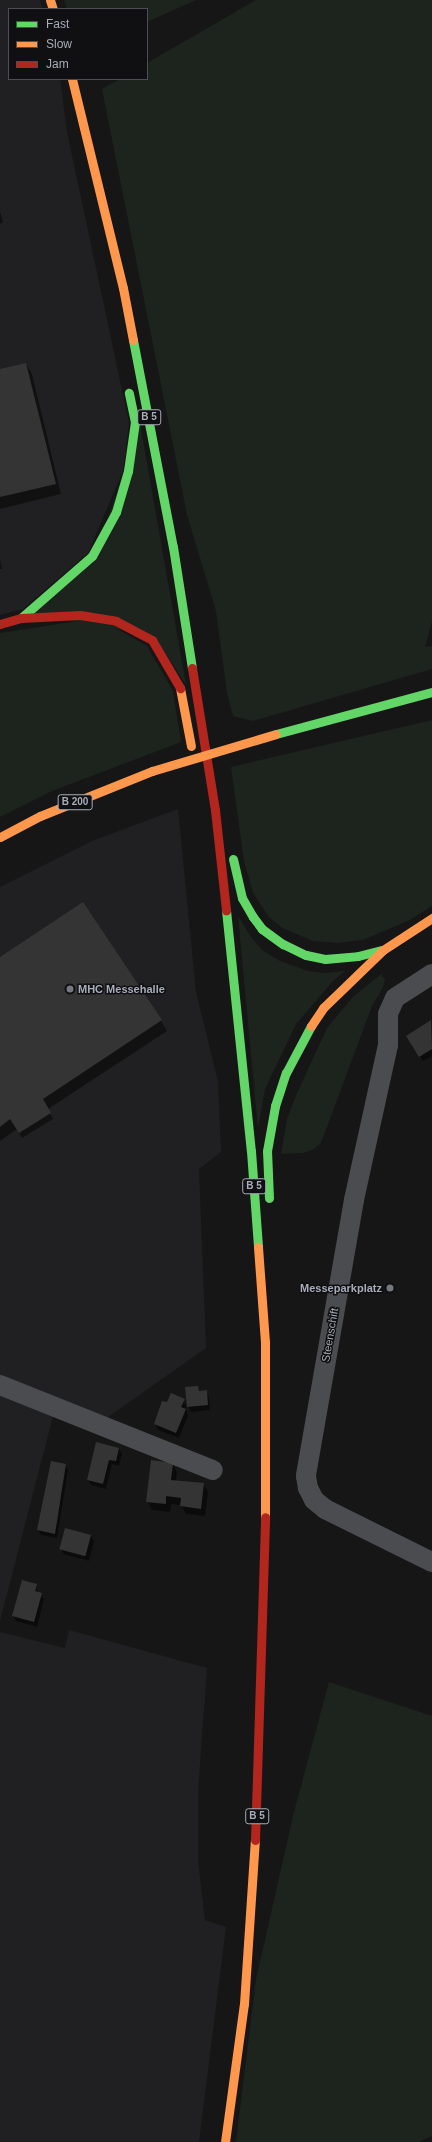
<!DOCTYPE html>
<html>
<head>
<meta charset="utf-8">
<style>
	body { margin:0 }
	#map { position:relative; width:432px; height:2142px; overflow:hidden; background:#161616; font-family:Arial,sans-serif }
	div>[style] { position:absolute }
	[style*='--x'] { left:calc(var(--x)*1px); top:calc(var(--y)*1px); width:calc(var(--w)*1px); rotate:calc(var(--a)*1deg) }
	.built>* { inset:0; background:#202022 }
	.green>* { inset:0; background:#1c241d }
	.shadow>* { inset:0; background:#0007 }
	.building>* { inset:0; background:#343435; transform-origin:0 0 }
	.street>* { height:20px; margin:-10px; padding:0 10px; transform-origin:10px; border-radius:10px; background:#4a4c4f }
	.fast>* { height:9px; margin:-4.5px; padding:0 4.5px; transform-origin:4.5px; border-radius:4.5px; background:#63d668 }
	.slow>* { height:9px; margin:-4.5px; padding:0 4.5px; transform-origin:4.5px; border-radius:4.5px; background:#ff974d }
	.jam>* { height:9px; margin:-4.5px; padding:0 4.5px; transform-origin:4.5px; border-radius:4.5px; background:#b3261e }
	.slow-bridge>* { height:9px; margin:-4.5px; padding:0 4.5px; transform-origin:4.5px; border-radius:4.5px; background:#ff974d }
	.dots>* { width:11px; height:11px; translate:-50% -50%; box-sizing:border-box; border:2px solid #101012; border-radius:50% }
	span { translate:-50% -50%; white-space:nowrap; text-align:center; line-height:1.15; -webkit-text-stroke:3px #101012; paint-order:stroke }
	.shield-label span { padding:1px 3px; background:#101012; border:1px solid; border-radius:3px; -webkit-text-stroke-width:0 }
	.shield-label { font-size:10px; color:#a6acb8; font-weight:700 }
	.poi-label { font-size:11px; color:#a6acb8; font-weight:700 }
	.left { translate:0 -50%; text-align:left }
	.right { translate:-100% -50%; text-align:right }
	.street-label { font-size:11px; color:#a6acb8 }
	.legend { position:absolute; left:8px; top:8px; width:140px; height:72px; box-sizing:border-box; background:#101012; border:1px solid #4c4e54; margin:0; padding:5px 7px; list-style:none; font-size:12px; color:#a6acb8 }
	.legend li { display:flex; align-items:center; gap:8px; height:20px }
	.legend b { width:20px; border:1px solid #4c4e54 }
</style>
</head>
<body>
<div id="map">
	<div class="built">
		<div style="clip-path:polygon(0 0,40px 0,42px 9px,9px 9px,9px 79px,60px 79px,67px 132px,129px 423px,123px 471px,88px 553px,23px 609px,0 615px)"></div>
		<div style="clip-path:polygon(178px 809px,196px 992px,218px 1082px,221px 1152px,199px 1169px,206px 1348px,91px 1429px,53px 1416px,0 1621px,0 887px,92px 841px)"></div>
		<div style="clip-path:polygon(69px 1630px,207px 1668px,198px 1791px,198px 1861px,205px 1920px,226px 1927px,199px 2142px,0 2142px,0 1632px,65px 1648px)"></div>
	</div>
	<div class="green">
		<div style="clip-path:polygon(64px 0,196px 0,147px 22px,147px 9px,67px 9px)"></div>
		<div style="clip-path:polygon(256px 0,432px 0,432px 621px,425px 647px,432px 646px,432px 669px,253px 721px,233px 716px,227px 693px,216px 611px,187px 515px,102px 89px,120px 79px,147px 79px,147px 63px)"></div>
		<div style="clip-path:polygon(140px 423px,186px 685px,154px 636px,33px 613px,95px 558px)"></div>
		<div style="clip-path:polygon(78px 621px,114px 627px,147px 646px,173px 691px,181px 742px,52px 791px,0 817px,0 633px)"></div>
		<div style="clip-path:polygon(432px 720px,432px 906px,410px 920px,363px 940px,337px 943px,313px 941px,282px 928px,269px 917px,253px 893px,244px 861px,231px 767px)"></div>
		<div style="clip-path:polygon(238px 916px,251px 937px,262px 950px,280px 961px,308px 971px,324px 973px,345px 971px,333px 981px,296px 1024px,265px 1089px,258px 1129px)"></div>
		<div style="clip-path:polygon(381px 974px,385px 979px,383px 987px,372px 1006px,321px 1143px,314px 1149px,303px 1153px,281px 1154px,287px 1119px,297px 1093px,327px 1028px,353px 997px)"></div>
		<div style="clip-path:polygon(329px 1682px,432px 1716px,432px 2136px,419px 2142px,236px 2142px,256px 1979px,294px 1812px)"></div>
	</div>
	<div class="shadow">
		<div style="clip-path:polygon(0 212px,3px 222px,0 224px)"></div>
		<div style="clip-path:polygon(26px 364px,32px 374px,61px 494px,0 509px,0 370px)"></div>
		<div style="clip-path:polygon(0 559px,2px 569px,0 569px)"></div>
		<div style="clip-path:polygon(0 958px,161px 1021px,167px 1031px,48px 1109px,53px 1119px,22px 1138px,17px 1129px,0 1141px)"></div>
		<div style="clip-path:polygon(431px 1021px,432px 1056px,423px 1061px,410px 1042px)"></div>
		<div style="clip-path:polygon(198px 1387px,200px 1392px,206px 1392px,209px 1397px,210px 1410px,191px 1412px,188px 1406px)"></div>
		<div style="clip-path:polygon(184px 1400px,188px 1416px,179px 1438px,158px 1430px,155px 1424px,167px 1403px)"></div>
		<div style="clip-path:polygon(119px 1448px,122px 1454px,119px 1466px,112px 1464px,106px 1489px,91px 1485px,88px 1480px)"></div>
		<div style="clip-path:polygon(173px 1464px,177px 1472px,176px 1481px,203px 1484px,208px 1492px,205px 1516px,186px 1514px,181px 1505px,171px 1504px,170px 1512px,152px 1510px,148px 1502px)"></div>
		<div style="clip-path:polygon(65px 1465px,68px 1470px,57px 1538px,41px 1535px,38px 1530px)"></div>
		<div style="clip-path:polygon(91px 1536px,94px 1541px,89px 1561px,64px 1554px,61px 1549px)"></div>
		<div style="clip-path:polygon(evenodd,36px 1585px,38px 1593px,44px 1599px,37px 1627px,16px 1621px,13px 1616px,36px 1585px,35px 1588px,37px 1588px,34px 1596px,35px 1588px)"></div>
	</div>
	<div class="building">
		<div style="clip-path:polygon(26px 363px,56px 484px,0 497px,0 369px)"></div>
		<div style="clip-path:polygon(83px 902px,162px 1020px,43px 1099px,51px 1113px,19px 1133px,10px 1119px,0 1127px,0 957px)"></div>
		<div style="clip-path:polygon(431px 1020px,432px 1049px,419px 1057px,406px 1036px)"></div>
		<div style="clip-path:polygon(198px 1386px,199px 1391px,207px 1390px,208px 1405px,187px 1407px,185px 1387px)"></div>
		<div style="clip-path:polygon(171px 1393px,185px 1399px,181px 1407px,186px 1409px,176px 1433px,154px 1424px,162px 1401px,167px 1402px)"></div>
		<div style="clip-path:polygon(96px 1442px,119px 1448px,116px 1461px,109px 1460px,103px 1484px,87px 1480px)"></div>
		<div style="clip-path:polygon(151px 1460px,173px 1463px,171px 1480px,204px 1483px,201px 1509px,180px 1506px,181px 1498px,166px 1496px,166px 1504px,146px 1502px)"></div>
		<div style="clip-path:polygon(51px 1461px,66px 1464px,55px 1534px,37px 1530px)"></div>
		<div style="left:65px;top:1528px;width:27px;height:22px;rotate:15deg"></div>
		<div style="clip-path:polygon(22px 1580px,37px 1584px,35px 1591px,42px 1593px,34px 1622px,12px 1616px)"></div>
	</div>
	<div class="street">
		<div style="--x:432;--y:974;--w:44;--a:147"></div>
		<div style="--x:395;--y:998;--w:17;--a:114"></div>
		<div style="--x:388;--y:1014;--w:31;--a:90"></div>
		<div style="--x:388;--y:1045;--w:159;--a:102.4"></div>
		<div style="--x:354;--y:1200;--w:280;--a:99.9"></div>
		<div style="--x:306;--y:1476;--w:12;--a:81"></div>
		<div style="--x:308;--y:1488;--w:13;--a:63"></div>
		<div style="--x:314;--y:1500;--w:14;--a:39"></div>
		<div style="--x:325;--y:1509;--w:119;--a:26.4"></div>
		<div style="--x:0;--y:1385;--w:229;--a:21.8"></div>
	</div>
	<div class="fast">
		<div style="--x:133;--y:340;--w:211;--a:79.1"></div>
		<div style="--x:173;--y:547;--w:122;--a:81.1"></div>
		<div style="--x:21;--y:618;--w:94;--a:-41.1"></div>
		<div style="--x:92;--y:556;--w:50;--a:-61.4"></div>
		<div style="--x:116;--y:512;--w:43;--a:-73.7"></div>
		<div style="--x:128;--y:471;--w:49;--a:-81.9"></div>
		<div style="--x:135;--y:422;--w:30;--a:-102"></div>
		<div style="--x:276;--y:734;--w:162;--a:-15.1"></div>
		<div style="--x:233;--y:859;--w:40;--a:77"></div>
		<div style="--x:242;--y:898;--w:22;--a:60"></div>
		<div style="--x:253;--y:917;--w:15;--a:53"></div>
		<div style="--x:262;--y:929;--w:26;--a:36"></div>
		<div style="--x:283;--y:944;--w:25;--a:26"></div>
		<div style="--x:306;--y:955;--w:19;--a:12"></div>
		<div style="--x:325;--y:959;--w:33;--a:-5"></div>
		<div style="--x:358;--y:956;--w:25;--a:-14"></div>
		<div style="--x:226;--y:910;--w:242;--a:84.1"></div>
		<div style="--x:251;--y:1151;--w:96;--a:85.8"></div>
		<div style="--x:269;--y:1198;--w:47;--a:-92.4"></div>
		<div style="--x:267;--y:1151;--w:46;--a:-79.9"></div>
		<div style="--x:275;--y:1106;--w:35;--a:-72"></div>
		<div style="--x:286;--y:1073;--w:53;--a:-62"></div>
	</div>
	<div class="slow">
		<div style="--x:50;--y:0;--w:9;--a:72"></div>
		<div style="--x:72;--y:79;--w:215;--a:76.3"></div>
		<div style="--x:123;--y:288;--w:53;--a:79.1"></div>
		<div style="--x:180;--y:688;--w:59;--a:79.3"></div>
		<div style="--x:0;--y:837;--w:45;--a:-27.7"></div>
		<div style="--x:40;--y:816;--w:121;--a:-21.9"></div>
		<div style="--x:311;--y:1026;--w:22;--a:-56"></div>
		<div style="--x:323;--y:1008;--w:83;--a:-44"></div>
		<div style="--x:383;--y:950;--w:59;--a:-33.1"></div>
		<div style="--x:258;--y:1247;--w:95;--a:85.8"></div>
		<div style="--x:265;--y:1342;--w:175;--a:90"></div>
		<div style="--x:225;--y:2142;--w:139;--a:-82.2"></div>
		<div style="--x:244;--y:2004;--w:164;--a:-86.2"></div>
	</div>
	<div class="jam">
		<div style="--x:0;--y:624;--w:22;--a:-16"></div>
		<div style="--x:21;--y:618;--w:59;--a:-2.9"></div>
		<div style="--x:80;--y:615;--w:36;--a:9"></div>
		<div style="--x:116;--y:621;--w:41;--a:27.8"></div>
		<div style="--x:152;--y:640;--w:56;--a:59.7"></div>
		<div style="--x:192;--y:668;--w:144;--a:80.8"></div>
		<div style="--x:215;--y:810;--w:101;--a:83.7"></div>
		<div style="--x:255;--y:1840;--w:323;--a:-88.2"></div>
	</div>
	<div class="slow-bridge">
		<div style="--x:152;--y:771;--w:129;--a:-16.6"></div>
	</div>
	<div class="dots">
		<div style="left:70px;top:989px;background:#74787f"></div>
		<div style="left:390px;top:1288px;background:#74787f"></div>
	</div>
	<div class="shield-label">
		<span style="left:149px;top:417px">B 5</span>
		<span style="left:75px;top:802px">B 200</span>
		<span style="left:254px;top:1186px">B 5</span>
		<span style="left:257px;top:1816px">B 5</span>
	</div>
	<div class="poi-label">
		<span class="left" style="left:78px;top:989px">MHC Messehalle</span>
		<span class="right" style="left:382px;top:1288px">Messeparkplatz</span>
	</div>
	<div class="street-label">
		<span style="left:330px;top:1335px;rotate:-80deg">Steenschift</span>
	</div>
	<ul class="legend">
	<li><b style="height:5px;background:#63d668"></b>Fast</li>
	<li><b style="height:5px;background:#ff974d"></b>Slow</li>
	<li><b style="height:5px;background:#b3261e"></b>Jam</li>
	</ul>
</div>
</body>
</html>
